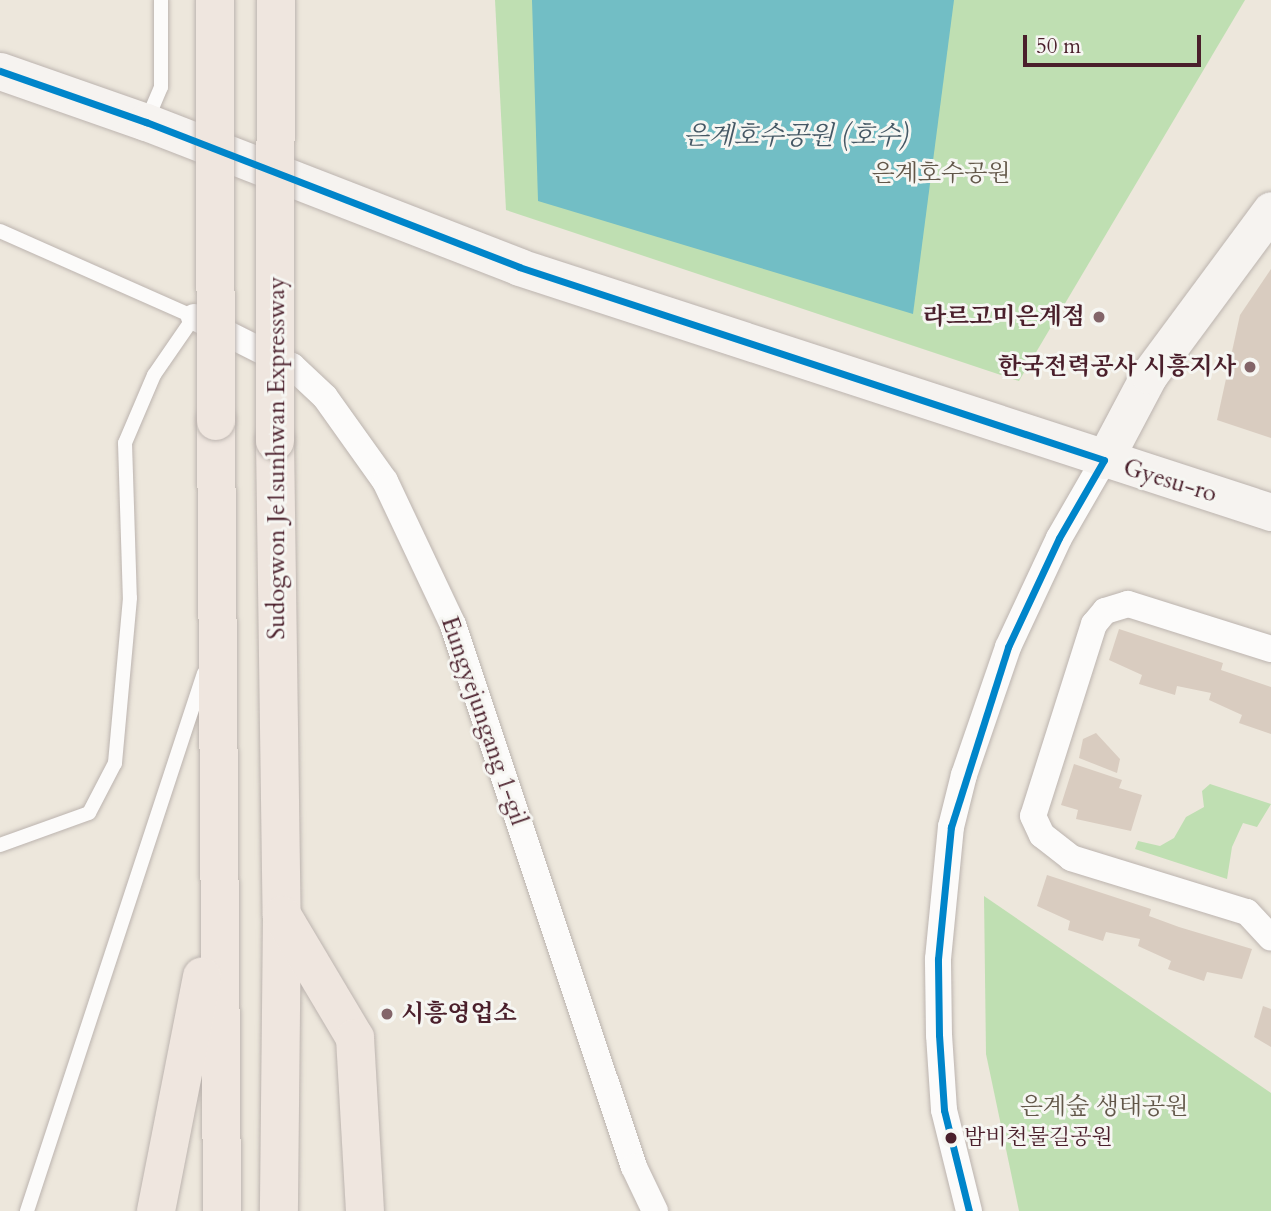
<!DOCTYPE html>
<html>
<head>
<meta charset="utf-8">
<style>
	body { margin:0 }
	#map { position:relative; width:1271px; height:1211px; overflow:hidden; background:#ede7dc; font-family:Cardo,"Noto Serif KR",serif }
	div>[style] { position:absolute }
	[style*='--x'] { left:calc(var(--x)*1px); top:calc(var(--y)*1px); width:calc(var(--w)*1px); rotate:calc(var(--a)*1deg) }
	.green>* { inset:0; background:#bfdfb2 }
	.water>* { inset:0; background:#72bec5 }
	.building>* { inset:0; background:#d9ccc0 }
	.roads { filter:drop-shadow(0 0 2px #bcb4af) drop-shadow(0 0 2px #bcb4af) }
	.lane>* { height:14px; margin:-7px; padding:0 7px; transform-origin:7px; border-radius:7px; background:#fcfbfa }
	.street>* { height:26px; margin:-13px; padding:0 13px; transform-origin:13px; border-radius:13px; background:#fcfbfa }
	.secondary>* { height:37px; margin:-18.5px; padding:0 18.5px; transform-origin:18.5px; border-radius:18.5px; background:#f6f3f0 }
	.highway>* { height:38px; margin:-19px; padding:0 19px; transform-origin:19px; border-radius:19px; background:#efe6df }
	.bridges { filter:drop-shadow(0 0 2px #bcb4af) drop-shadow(0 0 2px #bcb4af) }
	.highway-bridge>* { height:38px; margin:-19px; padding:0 19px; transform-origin:19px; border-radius:19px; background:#efe6df }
	.bus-1>* { height:7px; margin:-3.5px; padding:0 3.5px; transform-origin:3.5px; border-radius:3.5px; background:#0085ca }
	.dots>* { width:19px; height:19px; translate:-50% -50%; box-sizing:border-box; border:4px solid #f6f6f2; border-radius:50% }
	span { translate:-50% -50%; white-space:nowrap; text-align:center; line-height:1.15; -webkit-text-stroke:6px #f6f6f2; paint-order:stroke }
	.bus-label { font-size:22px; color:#4a1f2b }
	.left { translate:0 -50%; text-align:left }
	.park-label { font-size:24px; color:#625749 }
	.poi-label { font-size:24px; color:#4a1f2b; font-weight:700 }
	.right { translate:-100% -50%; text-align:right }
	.street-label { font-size:24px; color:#4a1f2b }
	.water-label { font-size:26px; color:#455865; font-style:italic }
	.scale { position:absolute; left:1023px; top:35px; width:178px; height:32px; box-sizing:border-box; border:4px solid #4a1f2b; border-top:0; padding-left:9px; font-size:21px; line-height:24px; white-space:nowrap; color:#4a1f2b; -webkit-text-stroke:5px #f6f6f2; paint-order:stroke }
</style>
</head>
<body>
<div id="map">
	<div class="green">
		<div style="clip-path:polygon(495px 0,1245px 0,1019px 381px,506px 210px)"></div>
		<div style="clip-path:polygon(1210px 784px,1271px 804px,1257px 827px,1243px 823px,1232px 847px,1227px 879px,1135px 849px,1138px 841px,1160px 846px,1174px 838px,1186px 817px,1204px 807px,1202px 791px)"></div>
		<div style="clip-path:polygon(984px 896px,1271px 1093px,1271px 1211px,1019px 1211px,986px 1054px)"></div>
	</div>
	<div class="water">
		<div style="clip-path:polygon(532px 0,954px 0,913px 314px,538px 201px)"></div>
	</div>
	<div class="building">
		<div style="clip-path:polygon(1271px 269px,1271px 438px,1217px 420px,1240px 315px)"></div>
		<div style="clip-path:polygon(1119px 629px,1223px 663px,1221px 670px,1271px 687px,1271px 734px,1239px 723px,1242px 715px,1209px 700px,1211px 693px,1177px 686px,1175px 695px,1139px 684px,1142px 675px,1109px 660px)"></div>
		<div style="clip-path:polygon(1096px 733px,1120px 759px,1117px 773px,1079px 758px,1083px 739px)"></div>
		<div style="clip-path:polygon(1074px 764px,1122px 780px,1119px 788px,1142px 795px,1131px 831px,1076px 819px,1078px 810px,1061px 805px)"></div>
		<div style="clip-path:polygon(1047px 875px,1151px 909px,1149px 916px,1179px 927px,1252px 949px,1242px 979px,1207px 972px,1204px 981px,1168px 969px,1171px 961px,1138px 946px,1140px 939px,1106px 932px,1103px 941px,1068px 930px,1070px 921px,1037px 906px)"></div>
		<div style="clip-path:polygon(1263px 1006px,1271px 1009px,1271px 1047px,1254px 1037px)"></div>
	</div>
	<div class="roads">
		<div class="lane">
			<div style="--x:147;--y:120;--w:36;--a:-67"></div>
			<div style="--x:161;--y:87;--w:87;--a:-90"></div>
			<div style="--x:0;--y:231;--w:212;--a:23.9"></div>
			<div style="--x:194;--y:317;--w:70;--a:124.6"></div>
			<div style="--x:154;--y:375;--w:74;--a:113.1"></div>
			<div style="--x:125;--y:443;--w:155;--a:88.2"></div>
			<div style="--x:130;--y:598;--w:166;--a:95.2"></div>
			<div style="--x:115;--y:763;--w:56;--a:117.5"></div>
			<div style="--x:89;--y:813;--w:95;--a:160.2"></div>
			<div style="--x:27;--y:1211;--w:566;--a:-71.79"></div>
		</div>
		<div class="street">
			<div style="--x:194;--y:317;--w:110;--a:26.6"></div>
			<div style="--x:292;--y:366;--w:45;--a:43.2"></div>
			<div style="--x:325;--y:397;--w:103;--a:54.5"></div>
			<div style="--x:385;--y:481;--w:159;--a:64.7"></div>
			<div style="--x:453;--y:625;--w:571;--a:71.53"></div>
			<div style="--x:634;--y:1167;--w:49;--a:64.5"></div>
			<div style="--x:1271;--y:649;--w:150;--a:-162.5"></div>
			<div style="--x:1128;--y:604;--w:24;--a:163"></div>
			<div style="--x:1105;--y:611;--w:17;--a:130"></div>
			<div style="--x:1094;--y:624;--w:201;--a:107.6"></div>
			<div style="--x:1033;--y:816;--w:21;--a:65"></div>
			<div style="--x:1042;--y:835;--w:37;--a:38"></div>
			<div style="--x:1071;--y:858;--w:184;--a:17.1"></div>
			<div style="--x:1247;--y:912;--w:35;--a:47"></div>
			<div style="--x:969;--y:1211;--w:104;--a:-103.9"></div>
			<div style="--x:944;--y:1110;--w:75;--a:-93.8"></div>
			<div style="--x:939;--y:1035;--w:76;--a:-90.8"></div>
			<div style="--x:938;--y:959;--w:133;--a:-84.4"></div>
			<div style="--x:951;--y:827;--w:54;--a:-76"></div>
			<div style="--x:964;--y:775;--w:135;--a:-71"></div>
			<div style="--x:1008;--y:647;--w:120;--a:-64.9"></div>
			<div style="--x:1059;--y:538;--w:90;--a:-60"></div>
		</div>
		<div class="secondary">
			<div style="--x:0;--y:71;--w:155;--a:19.3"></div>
			<div style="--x:146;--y:122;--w:400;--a:21.2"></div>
			<div style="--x:519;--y:267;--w:791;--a:18.05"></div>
			<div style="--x:1104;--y:460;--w:96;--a:-62.1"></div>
			<div style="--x:1149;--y:375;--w:205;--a:-53.5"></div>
		</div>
		<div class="highway">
			<div style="--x:216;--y:421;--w:790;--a:89.56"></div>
			<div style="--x:275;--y:441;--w:474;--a:89.2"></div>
			<div style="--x:282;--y:915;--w:296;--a:90.6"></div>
			<div style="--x:282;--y:915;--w:143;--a:59.3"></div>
			<div style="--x:355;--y:1038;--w:173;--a:86.7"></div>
			<div style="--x:156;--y:1211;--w:239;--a:-78.9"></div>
		</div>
	</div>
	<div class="bridges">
		<div class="highway-bridge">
			<div style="--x:215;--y:0;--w:421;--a:89.9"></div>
			<div style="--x:275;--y:441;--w:441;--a:-89.9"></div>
		</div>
	</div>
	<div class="bus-1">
		<div style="--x:0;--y:71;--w:155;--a:19.3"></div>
		<div style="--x:146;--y:122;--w:400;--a:21.2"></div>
		<div style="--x:519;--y:267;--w:616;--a:18.26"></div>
		<div style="--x:969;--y:1211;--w:104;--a:-103.9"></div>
		<div style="--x:944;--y:1110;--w:75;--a:-93.8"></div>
		<div style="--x:939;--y:1035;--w:76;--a:-90.8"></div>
		<div style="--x:938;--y:959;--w:133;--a:-84.4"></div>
		<div style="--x:951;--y:827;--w:189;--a:-72.4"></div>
		<div style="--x:1008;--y:647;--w:120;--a:-64.9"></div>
		<div style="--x:1059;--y:538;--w:90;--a:-60"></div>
	</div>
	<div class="dots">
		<div style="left:1099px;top:317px;background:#836569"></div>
		<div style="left:1250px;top:367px;background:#836569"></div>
		<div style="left:387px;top:1014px;background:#836569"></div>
		<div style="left:951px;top:1138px;background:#4a1f2b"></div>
	</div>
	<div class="bus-label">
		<span class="left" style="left:964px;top:1138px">밤비천물길공원</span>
	</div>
	<div class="park-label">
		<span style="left:941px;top:174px">은계호수공원</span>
		<span style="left:1104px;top:1107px">은계숲 생태공원</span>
	</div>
	<div class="poi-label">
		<span class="right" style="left:1085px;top:317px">라르고미은계점</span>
		<span class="right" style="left:1236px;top:367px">한국전력공사 시흥지사</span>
		<span class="left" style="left:401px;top:1014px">시흥영업소</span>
	</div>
	<div class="street-label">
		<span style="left:277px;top:458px;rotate:-90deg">Sudogwon Je1sunhwan Expressway</span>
		<span style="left:1170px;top:481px;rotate:17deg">Gyesu-ro</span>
		<span style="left:484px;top:721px;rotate:71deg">Eungyejungang 1-gil</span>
	</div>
	<div class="water-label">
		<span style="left:796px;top:136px">은계호수공원 (호수)</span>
	</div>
	<div class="scale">50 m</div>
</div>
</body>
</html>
